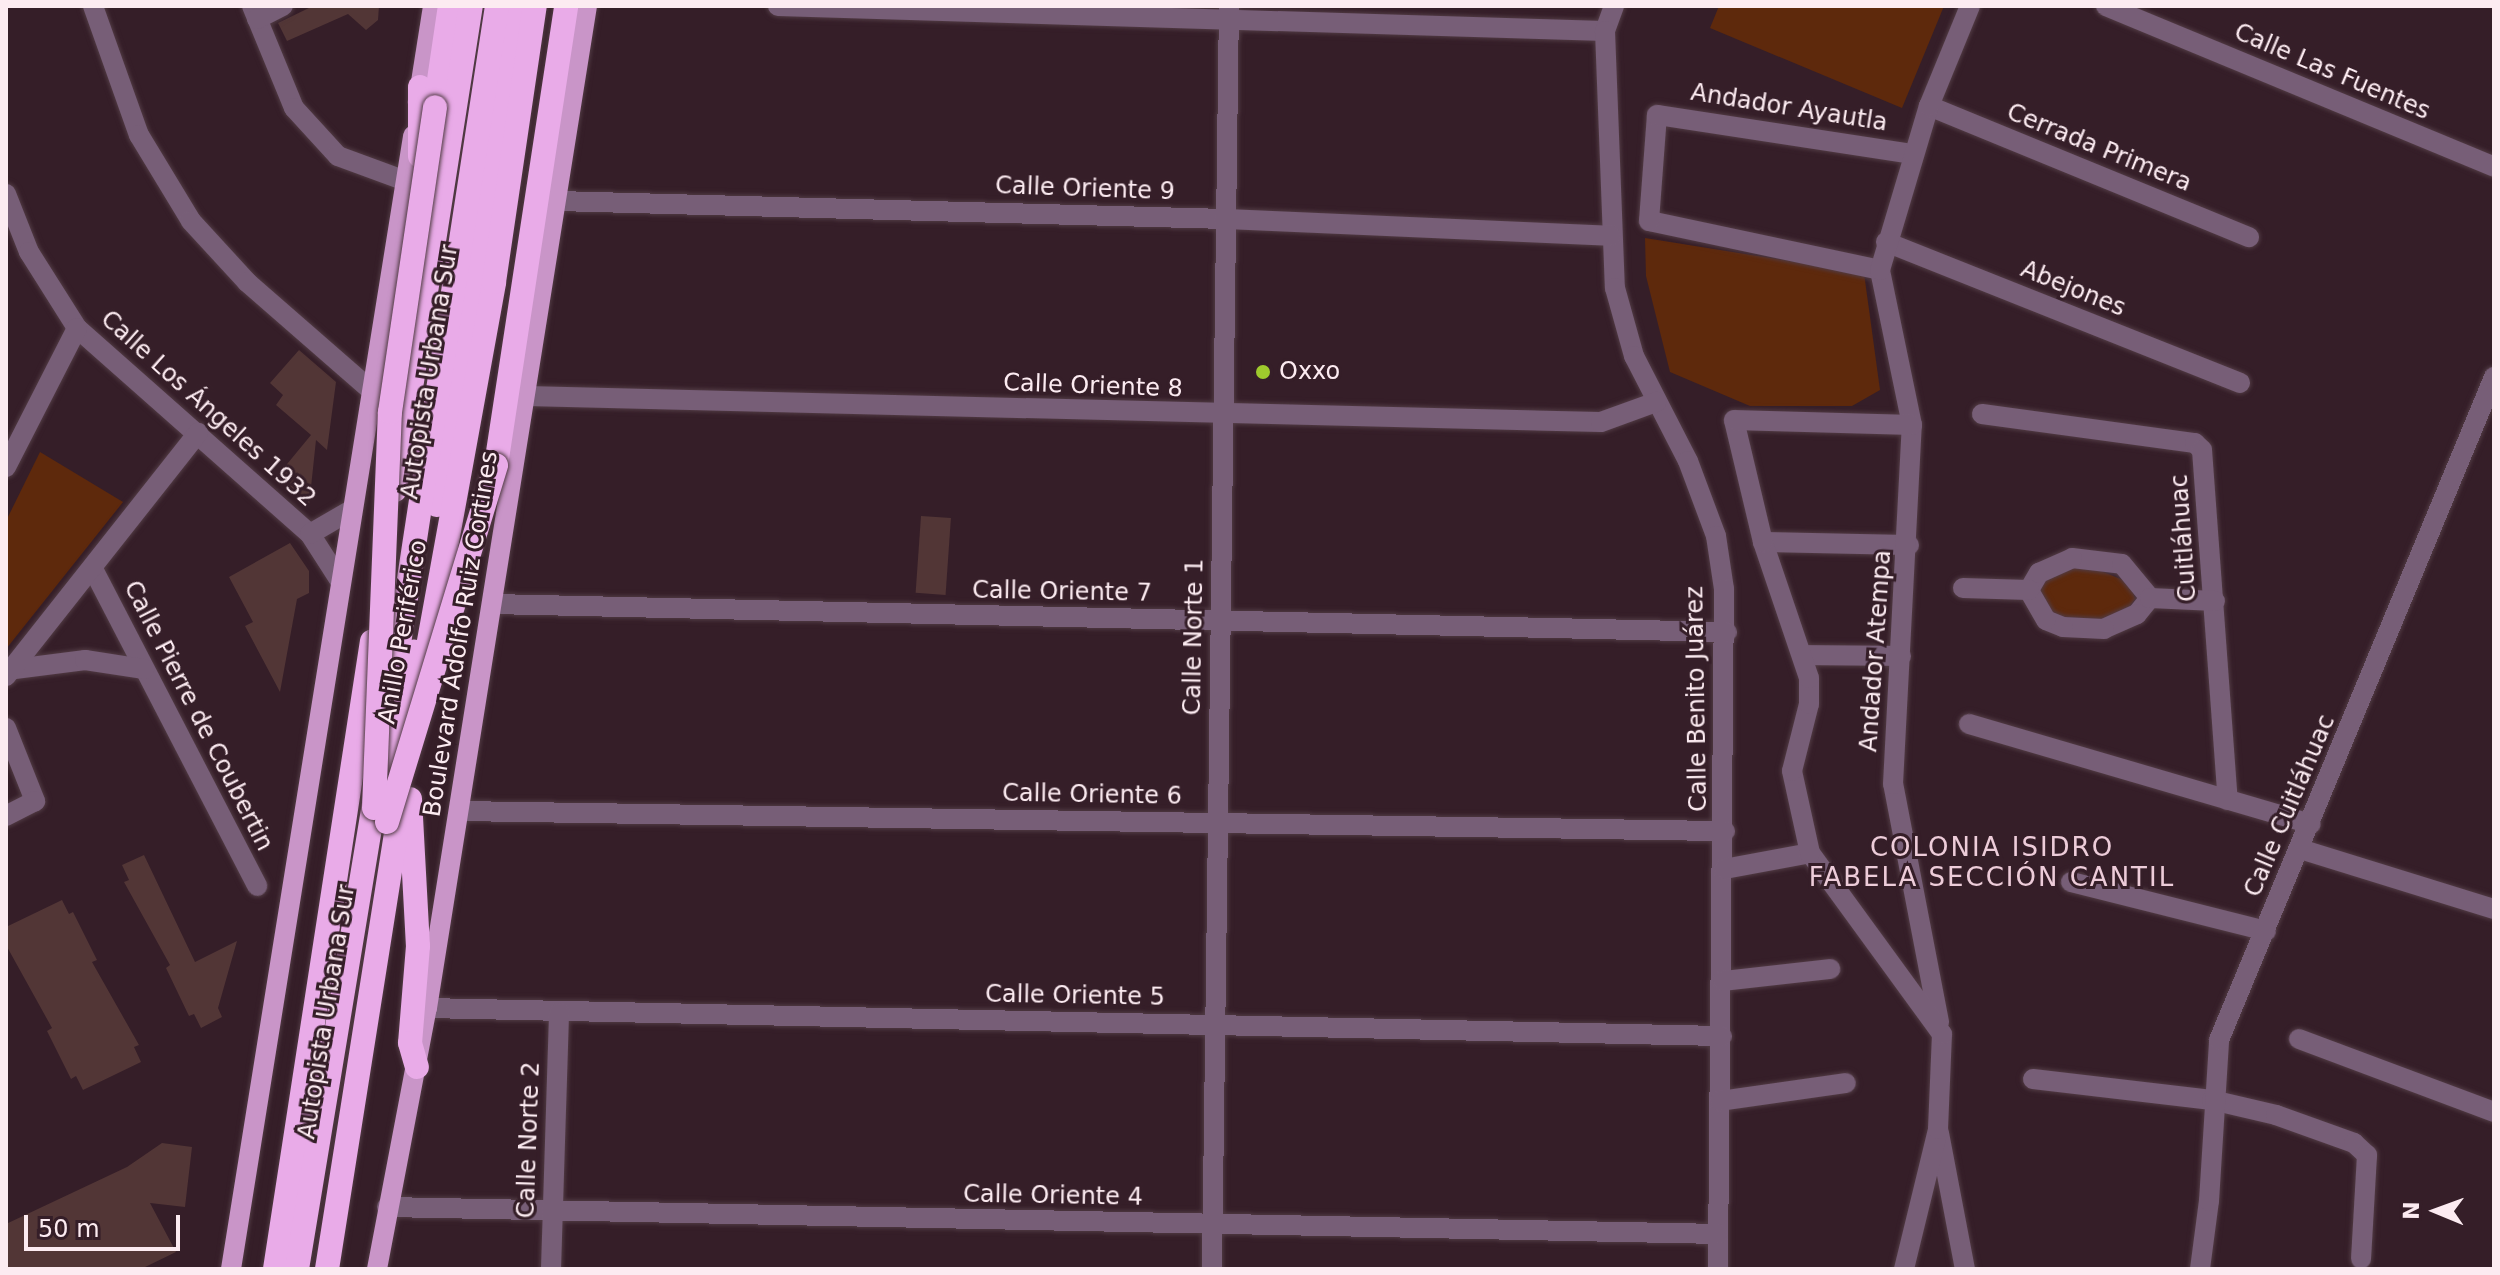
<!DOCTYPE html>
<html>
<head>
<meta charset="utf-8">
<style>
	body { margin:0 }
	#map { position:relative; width:2500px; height:1275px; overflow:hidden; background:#351e28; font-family:"DejaVu Sans",sans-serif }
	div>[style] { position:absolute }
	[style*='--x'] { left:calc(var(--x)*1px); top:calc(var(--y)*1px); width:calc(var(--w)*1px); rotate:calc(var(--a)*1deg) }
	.green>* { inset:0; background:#5e290c }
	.building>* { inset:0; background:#523636; transform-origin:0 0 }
	.roads { filter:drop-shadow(0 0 2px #513b44) drop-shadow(0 0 2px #513b44) }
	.minor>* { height:20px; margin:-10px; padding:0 10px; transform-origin:10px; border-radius:10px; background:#775e77 }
	.major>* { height:20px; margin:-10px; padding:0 10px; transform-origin:10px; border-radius:10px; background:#c995c8 }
	.highway>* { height:24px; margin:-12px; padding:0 12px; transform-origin:12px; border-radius:12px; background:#e9abe8 }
	.bridges { filter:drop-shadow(0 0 2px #513b44) drop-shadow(0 0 2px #513b44) }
	.highway-bridge>* { height:24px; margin:-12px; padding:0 12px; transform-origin:12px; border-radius:12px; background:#e9abe8 }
	.dots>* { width:22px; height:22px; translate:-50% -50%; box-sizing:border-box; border:4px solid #351e28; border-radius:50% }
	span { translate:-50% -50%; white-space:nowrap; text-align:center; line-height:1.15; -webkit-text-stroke:6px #351e28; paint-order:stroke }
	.street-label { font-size:24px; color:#fcebf1 }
	.poi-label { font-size:24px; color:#fcebf1 }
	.left { translate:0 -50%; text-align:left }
	.neighbourhood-label { font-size:26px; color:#edccd9; letter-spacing:2px }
	.frame { position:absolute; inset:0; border:8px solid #fcebf1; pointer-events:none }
	.north { position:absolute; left:2396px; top:1171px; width:80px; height:80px; -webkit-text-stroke:6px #351e28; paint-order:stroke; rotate:271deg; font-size:22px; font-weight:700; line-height:32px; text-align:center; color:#fcebf1 }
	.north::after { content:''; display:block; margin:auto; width:28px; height:36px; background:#fcebf1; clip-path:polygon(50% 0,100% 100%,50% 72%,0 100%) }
	.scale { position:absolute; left:24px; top:1215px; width:156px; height:36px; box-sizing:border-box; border:4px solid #fcebf1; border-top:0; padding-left:10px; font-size:24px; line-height:28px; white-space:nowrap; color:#fcebf1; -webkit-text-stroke:6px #351e28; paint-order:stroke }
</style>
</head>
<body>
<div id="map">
	<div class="green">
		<div style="clip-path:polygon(1719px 6px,1944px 6px,1902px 108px,1710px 28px)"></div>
		<div style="clip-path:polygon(1645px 238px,1864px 273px,1880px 390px,1852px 406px,1750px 406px,1670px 372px,1646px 276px)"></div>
		<div style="clip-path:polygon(40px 452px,123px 502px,6px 649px,6px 521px)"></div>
		<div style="clip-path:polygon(2089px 566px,2130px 583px,2135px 599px,2124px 614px,2106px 622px,2079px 624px,2041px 607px,2040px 584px,2070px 568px)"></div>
	</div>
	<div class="building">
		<div style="clip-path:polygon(313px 6px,379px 6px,378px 20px,366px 30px,348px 14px,287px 41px,278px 23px)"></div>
		<div style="clip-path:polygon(299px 350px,336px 382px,327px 450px,316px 440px,309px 506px,278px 475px,311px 435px,276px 405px,283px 395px,270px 383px)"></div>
		<div style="left:921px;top:516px;width:30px;height:77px;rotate:4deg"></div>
		<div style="clip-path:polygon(290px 543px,309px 571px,309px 593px,297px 599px,280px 692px,245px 626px,253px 622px,229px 577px)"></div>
		<div style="clip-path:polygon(144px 855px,195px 962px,237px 941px,218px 1008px,222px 1017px,201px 1028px,194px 1014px,189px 1016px,166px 968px,170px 965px,124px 882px,129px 880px,122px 865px)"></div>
		<div style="clip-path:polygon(62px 900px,69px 914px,73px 912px,97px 960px,92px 962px,139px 1045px,134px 1047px,141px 1062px,83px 1090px,76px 1076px,71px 1079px,47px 1031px,52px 1028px,6px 945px,6px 927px)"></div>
		<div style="clip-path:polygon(162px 1143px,192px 1147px,185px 1207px,150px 1203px,176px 1252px,141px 1269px,6px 1269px,6px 1224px,127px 1167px)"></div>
	</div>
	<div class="roads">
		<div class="minor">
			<div style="--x:93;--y:6;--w:137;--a:70.4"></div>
			<div style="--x:139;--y:135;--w:100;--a:58.8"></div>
			<div style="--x:191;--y:221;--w:83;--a:47.4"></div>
			<div style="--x:247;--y:282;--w:166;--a:41.1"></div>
			<div style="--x:252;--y:6;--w:110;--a:67.6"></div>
			<div style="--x:294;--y:108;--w:65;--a:47.5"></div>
			<div style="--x:338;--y:156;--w:72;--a:20.2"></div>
			<div style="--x:778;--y:6;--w:827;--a:1.73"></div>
			<div style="--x:1614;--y:6;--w:27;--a:110"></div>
			<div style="--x:1605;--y:31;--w:257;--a:87.8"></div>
			<div style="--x:1615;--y:288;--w:71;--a:74.4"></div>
			<div style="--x:1634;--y:356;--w:118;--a:62.8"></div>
			<div style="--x:1688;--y:461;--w:80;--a:69.5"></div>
			<div style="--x:1716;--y:536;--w:54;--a:81.4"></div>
			<div style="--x:1724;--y:589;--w:680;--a:90.51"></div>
			<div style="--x:2106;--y:6;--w:420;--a:22.5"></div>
			<div style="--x:257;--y:19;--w:29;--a:-27"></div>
			<div style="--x:1929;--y:106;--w:346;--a:22.3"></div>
			<div style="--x:6;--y:194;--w:62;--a:68.4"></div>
			<div style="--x:29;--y:252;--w:90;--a:57.7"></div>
			<div style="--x:77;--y:328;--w:311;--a:41.5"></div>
			<div style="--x:310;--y:534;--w:56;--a:57.4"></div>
			<div style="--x:557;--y:201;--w:668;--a:1.54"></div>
			<div style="--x:1225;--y:219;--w:386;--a:2.5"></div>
			<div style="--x:1886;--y:242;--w:381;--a:21.7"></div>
			<div style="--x:1880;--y:270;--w:236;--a:-168"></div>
			<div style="--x:1649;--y:221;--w:106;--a:-85.7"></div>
			<div style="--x:1657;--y:115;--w:259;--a:8.7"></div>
			<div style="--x:526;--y:396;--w:1075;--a:1.39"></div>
			<div style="--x:1601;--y:422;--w:59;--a:-20"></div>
			<div style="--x:1982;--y:414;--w:215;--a:7.8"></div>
			<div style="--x:2195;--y:443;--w:10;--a:45"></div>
			<div style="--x:2202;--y:450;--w:351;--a:85.8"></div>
			<div style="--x:6;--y:467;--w:156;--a:-62.9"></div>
			<div style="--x:310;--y:534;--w:48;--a:-30.3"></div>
			<div style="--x:1763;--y:542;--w:146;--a:1.2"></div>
			<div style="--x:2072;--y:558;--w:50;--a:6.8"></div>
			<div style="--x:2122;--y:564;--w:44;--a:50.5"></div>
			<div style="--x:2150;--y:598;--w:21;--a:129"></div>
			<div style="--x:2137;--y:614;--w:36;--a:156"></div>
			<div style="--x:2104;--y:629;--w:41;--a:-177.2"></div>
			<div style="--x:2063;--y:627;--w:18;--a:-158"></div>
			<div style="--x:2046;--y:620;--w:34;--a:-120"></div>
			<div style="--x:2029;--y:590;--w:20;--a:-60"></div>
			<div style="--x:2039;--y:573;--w:36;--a:-24"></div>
			<div style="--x:93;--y:569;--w:357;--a:62.6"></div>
			<div style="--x:1963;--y:588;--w:66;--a:1.7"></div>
			<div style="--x:2150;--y:598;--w:65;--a:2.6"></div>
			<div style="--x:492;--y:604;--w:1235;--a:1.3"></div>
			<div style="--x:1804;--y:655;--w:97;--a:0.6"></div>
			<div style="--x:15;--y:669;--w:71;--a:-7.3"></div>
			<div style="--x:85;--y:660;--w:60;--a:8.7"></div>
			<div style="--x:6;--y:676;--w:310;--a:-51.7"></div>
			<div style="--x:1969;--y:724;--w:356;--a:16.3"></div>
			<div style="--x:6;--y:728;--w:79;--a:68.3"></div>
			<div style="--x:35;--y:801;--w:33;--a:153"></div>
			<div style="--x:459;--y:811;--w:1266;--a:0.91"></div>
			<div style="--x:2300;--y:849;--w:203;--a:17.2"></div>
			<div style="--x:1724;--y:869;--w:87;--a:-10.5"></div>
			<div style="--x:2071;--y:882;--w:201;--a:14.1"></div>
			<div style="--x:1723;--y:981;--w:108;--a:-6.4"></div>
			<div style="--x:427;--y:1008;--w:1295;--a:1.24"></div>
			<div style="--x:1939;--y:1022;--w:242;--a:-100.9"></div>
			<div style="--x:1893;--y:784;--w:360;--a:-87"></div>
			<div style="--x:1912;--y:425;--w:158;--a:-101.7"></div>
			<div style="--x:1880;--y:270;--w:171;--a:-73.4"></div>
			<div style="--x:1929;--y:106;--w:108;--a:-67.7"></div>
			<div style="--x:2299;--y:1039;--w:208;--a:20.5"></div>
			<div style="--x:2033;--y:1079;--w:180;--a:6.7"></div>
			<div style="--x:2212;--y:1100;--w:66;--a:13.2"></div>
			<div style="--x:2276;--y:1115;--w:83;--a:19.7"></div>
			<div style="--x:2354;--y:1143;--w:18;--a:43"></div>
			<div style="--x:2367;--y:1155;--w:104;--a:93.3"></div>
			<div style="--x:1720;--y:1101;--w:127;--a:-8.1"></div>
			<div style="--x:1939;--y:1133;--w:138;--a:79.2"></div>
			<div style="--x:387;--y:1207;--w:1331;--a:1.16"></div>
			<div style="--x:551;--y:1269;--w:256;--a:-88.2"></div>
			<div style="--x:1212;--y:1269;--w:1263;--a:-89.23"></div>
			<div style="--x:1904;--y:1269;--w:144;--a:-76.3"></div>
			<div style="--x:1938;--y:1129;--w:95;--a:-87.6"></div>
			<div style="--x:1942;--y:1034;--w:224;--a:-126.1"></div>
			<div style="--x:1810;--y:853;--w:84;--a:-102.4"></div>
			<div style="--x:1792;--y:771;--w:69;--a:-75.8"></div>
			<div style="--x:1809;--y:704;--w:26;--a:-90"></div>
			<div style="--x:1809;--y:678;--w:144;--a:-108.7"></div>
			<div style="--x:1763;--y:542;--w:125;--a:-103.4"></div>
			<div style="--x:1734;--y:420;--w:178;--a:1.6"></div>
			<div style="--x:2200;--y:1269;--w:69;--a:-82.5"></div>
			<div style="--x:2209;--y:1201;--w:161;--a:-86.4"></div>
			<div style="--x:2219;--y:1040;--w:718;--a:-67.47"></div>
		</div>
		<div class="major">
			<div style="--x:418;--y:101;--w:96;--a:-81"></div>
			<div style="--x:231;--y:1269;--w:1148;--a:-80.87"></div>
			<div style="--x:377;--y:1269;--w:266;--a:-79.2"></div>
			<div style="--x:427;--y:1008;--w:1015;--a:-80.93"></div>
		</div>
		<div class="highway">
			<div style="--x:420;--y:87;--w:69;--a:90"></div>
			<div style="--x:435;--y:107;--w:102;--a:-81.6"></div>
			<div style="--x:496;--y:465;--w:464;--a:-81.3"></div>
			<div style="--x:395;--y:490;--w:490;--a:-81.1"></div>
			<div style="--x:437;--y:505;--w:506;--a:-80.78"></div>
			<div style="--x:423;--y:674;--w:398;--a:-79.7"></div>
			<div style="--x:494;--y:282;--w:279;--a:-81.6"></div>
			<div style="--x:394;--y:676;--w:678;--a:-81.26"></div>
			<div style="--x:395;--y:769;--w:119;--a:-80.8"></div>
			<div style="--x:410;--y:799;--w:147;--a:86.9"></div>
			<div style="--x:418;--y:946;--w:97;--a:94.7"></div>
			<div style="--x:410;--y:1043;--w:25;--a:74"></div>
			<div style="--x:275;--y:1269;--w:635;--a:-81.22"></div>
			<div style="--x:297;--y:1269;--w:489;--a:-80.6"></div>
			<div style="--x:327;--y:1269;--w:478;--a:-81"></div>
		</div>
	</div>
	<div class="bridges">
		<div class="highway-bridge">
			<div style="--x:374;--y:808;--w:396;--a:-87.7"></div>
			<div style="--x:390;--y:412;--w:308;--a:-81.6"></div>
			<div style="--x:387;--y:822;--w:373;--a:-73"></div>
		</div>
	</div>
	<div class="dots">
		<div style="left:1263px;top:372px;background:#9fca2d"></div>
	</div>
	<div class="street-label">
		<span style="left:2332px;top:72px;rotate:23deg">Calle Las Fuentes</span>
		<span style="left:1789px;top:108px;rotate:9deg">Andador Ayautla</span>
		<span style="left:2099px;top:148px;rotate:22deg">Cerrada Primera</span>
		<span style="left:1085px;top:189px;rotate:2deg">Calle Oriente 9</span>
		<span style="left:2073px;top:289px;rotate:22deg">Abejones</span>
		<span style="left:430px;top:372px;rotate:-81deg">Autopista Urbana Sur</span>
		<span style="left:1093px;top:386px;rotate:2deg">Calle Oriente 8</span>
		<span style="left:208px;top:409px;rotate:42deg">Calle Los Ángeles 1932</span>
		<span style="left:2184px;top:538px;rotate:-94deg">Cuitláhuac</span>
		<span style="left:1062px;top:592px;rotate:1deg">Calle Oriente 7</span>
		<span style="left:403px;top:632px;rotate:-80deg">Anillo Periférico</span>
		<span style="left:461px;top:634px;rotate:-81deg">Boulevard Adolfo Ruiz Cortines</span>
		<span style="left:1194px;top:637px;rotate:-89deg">Calle Norte 1</span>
		<span style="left:1876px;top:651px;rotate:-86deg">Andador Atempa</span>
		<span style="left:1697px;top:699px;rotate:-91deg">Calle Benito Juárez</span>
		<span style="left:198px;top:716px;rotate:63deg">Calle Pierre de Coubertin</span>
		<span style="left:1092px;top:795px;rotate:1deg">Calle Oriente 6</span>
		<span style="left:2290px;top:806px;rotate:-67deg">Calle Cuitláhuac</span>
		<span style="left:1075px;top:996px;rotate:1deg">Calle Oriente 5</span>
		<span style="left:327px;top:1012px;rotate:-81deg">Autopista Urbana Sur</span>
		<span style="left:529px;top:1140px;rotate:-88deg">Calle Norte 2</span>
		<span style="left:1053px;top:1196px;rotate:1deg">Calle Oriente 4</span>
	</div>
	<div class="poi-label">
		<span class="left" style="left:1279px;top:372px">Oxxo</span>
	</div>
	<div class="neighbourhood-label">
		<span style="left:1992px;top:863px">COLONIA ISIDRO<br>FABELA SECCIÓN CANTIL</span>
	</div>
	<div class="frame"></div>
	<div class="north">N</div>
	<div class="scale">50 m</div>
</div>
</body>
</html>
